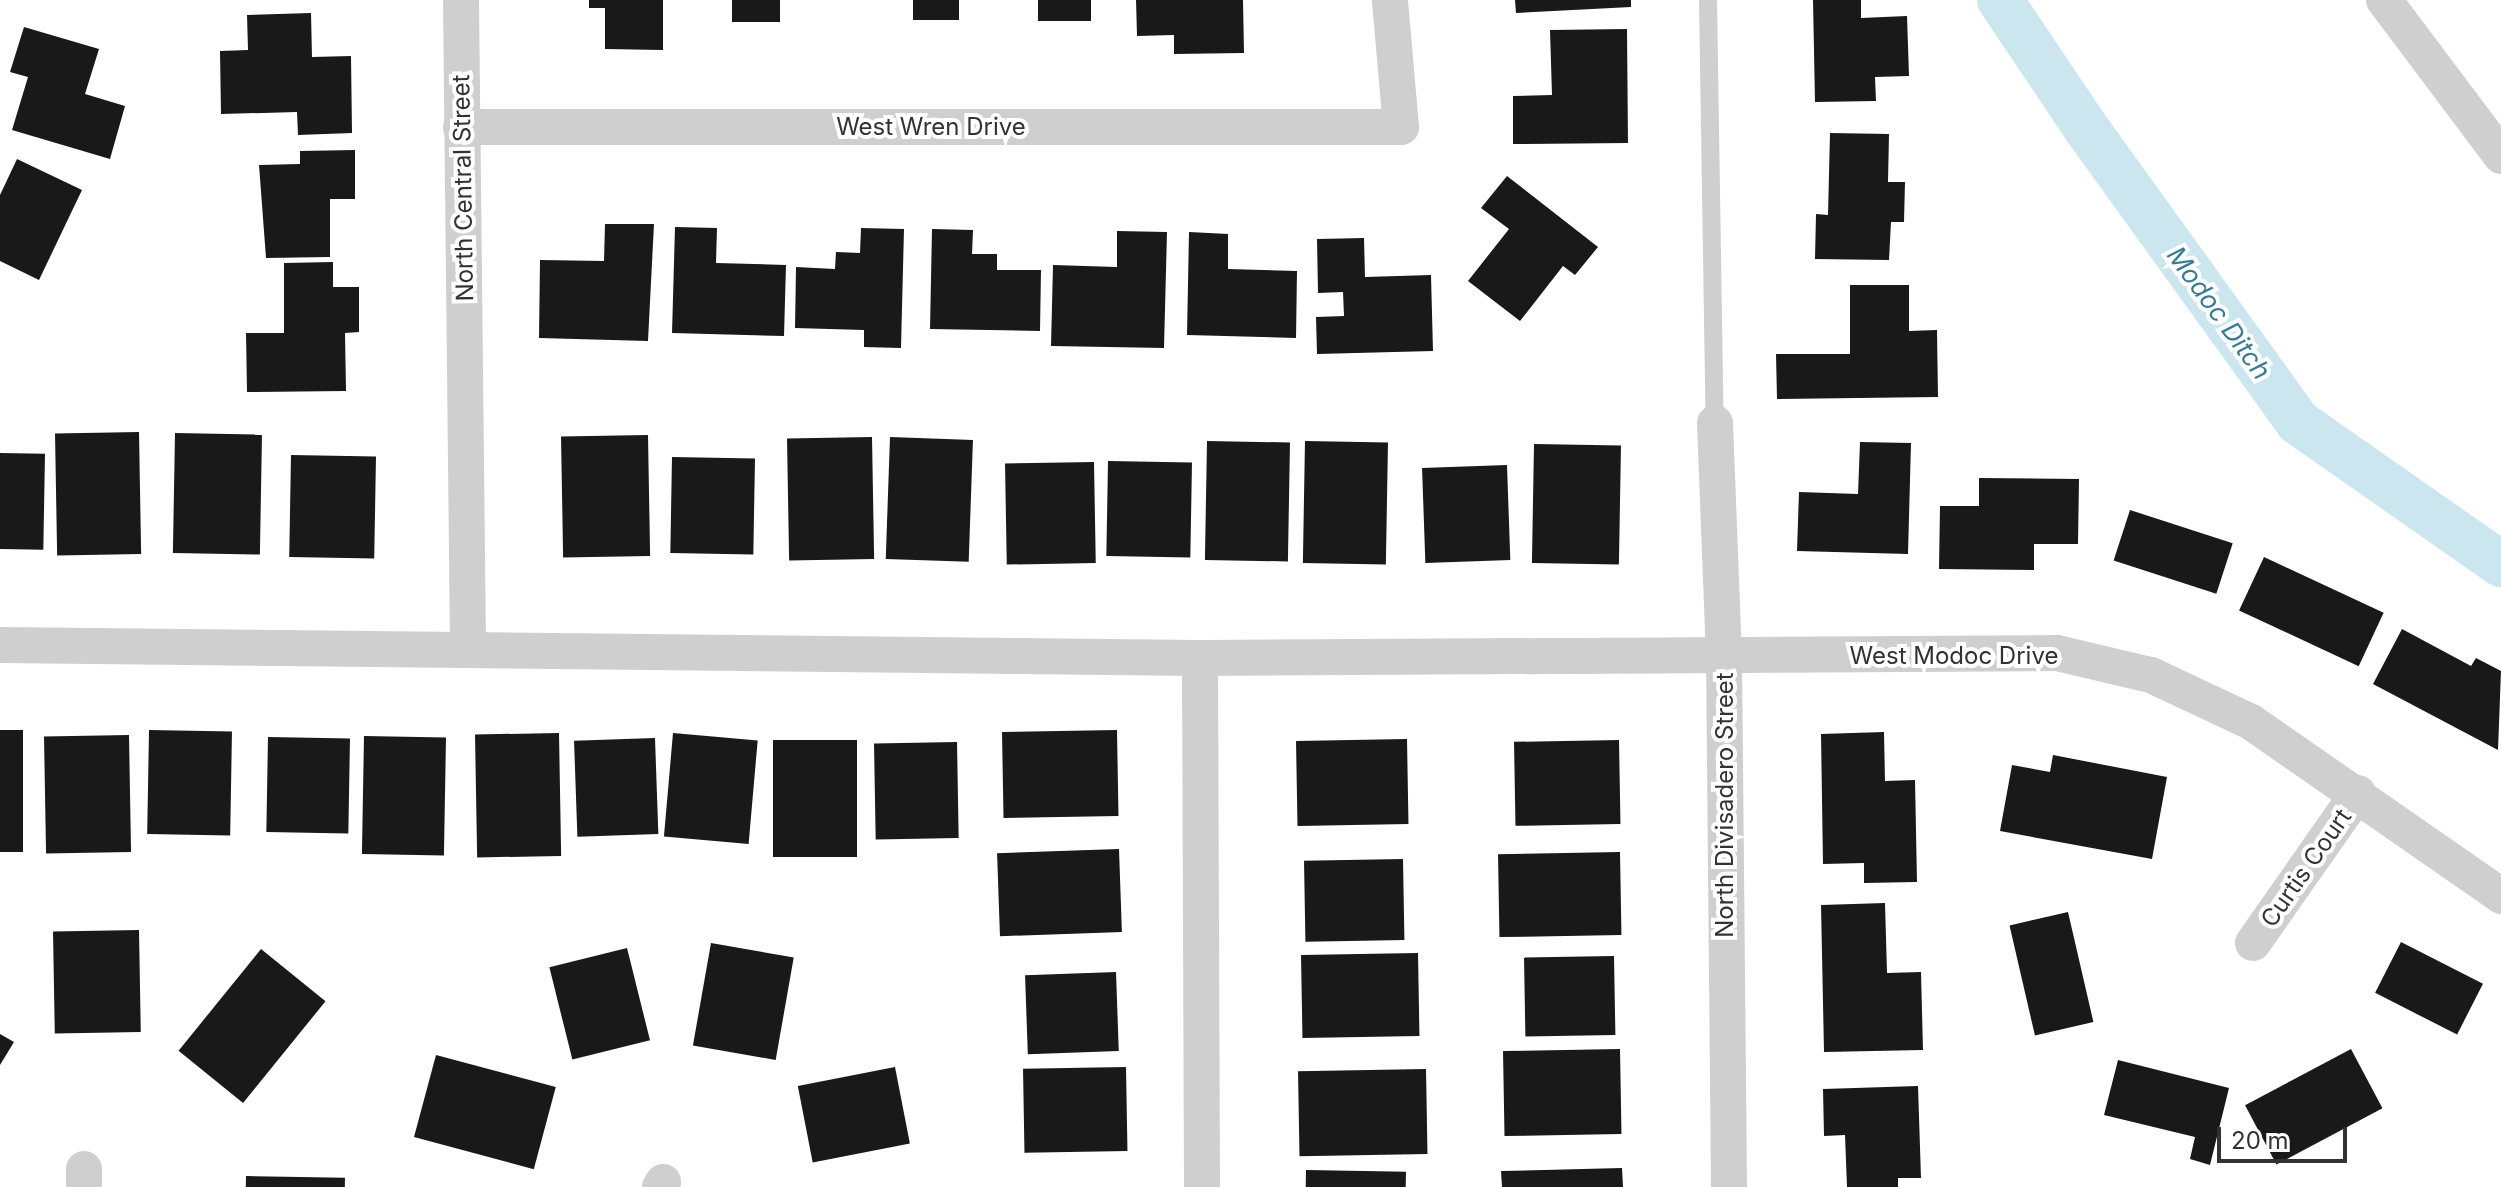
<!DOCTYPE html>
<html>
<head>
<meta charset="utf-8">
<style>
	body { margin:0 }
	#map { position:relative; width:2501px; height:1187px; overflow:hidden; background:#fff; font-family:Inter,sans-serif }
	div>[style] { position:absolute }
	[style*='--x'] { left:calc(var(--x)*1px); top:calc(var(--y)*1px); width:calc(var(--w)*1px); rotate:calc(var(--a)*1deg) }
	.canal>* { height:46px; margin:-23px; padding:0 23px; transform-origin:23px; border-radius:23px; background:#cbe6ef }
	.building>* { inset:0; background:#191919; transform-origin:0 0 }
	.service>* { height:18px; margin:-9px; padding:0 9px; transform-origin:9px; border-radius:9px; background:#cfcfcf }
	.minor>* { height:36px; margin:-18px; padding:0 18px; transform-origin:18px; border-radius:18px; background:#cfcfcf }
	span { translate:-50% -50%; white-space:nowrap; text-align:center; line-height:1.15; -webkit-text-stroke:8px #fff; paint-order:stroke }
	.street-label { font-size:24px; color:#323232 }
	.water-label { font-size:26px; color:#387c93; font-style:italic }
	.scale { position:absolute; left:2217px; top:1127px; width:130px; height:36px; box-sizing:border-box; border:4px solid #323232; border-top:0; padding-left:10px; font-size:24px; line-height:28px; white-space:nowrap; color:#323232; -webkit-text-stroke:6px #fff; paint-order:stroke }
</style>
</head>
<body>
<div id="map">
	<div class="canal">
		<div style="--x:2000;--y:0;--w:154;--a:56.1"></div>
		<div style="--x:2086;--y:128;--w:362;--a:54.2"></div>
		<div style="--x:2298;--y:422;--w:248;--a:35"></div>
	</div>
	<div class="building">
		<div style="clip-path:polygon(589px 0,663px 0,663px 50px,605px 49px,605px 8px,589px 8px)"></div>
		<div style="left:732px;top:0;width:48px;height:22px"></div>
		<div style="left:913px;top:0;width:46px;height:20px"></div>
		<div style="left:1038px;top:0;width:53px;height:21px"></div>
		<div style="clip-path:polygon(1136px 0,1243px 0,1244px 53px,1174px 54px,1174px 35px,1137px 36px)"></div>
		<div style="clip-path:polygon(1515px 0,1631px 0,1631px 7px,1516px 13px)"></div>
		<div style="clip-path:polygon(1813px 0,1861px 0,1861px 18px,1907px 16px,1909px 76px,1875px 77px,1876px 101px,1815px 102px)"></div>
		<div style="clip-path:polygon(311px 13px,312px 57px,351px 56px,352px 133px,298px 135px,297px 112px,221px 114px,220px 51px,248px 50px,247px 15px)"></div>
		<div style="clip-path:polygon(24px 27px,99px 49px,85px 94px,125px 106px,110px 159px,12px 130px,28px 77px,10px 72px)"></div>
		<div style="clip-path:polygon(1627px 29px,1628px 143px,1513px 144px,1513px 96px,1552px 95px,1550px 30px)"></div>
		<div style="clip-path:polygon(1830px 133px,1889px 134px,1888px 182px,1905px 182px,1904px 222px,1891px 222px,1889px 260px,1815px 259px,1816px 214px,1828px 215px)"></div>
		<div style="clip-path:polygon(355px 150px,355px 199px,330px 199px,330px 257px,266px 258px,259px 165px,300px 164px,300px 151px)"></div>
		<div style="clip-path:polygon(17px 159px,82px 190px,39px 280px,0 261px,0 195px)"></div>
		<div style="clip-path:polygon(1507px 176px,1598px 247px,1575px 275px,1563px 266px,1520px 321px,1468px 281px,1509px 229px,1481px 208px)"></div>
		<div style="clip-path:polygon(605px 224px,654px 224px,648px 341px,539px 338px,540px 260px,604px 261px)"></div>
		<div style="clip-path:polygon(675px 227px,717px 228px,716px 263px,786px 265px,784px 336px,672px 333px)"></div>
		<div style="clip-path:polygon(861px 228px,904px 229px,901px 348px,864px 347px,864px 330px,795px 328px,796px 267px,835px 269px,836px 252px,860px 253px)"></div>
		<div style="clip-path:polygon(932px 229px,973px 230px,972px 254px,997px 254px,997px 270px,1041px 270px,1040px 331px,930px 329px)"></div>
		<div style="clip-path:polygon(1117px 231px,1167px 232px,1164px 348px,1051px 346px,1053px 265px,1117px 267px)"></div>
		<div style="clip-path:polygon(1189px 232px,1228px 234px,1228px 269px,1297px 271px,1296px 338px,1187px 335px)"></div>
		<div style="clip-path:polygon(1364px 238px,1365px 277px,1431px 275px,1433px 351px,1317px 354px,1316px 317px,1344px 316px,1343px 292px,1318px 293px,1317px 239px)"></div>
		<div style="clip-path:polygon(333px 262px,333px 287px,359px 287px,359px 332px,345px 333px,346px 391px,247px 392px,246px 333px,284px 333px,284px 263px)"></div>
		<div style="clip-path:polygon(1850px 285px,1909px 285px,1909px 331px,1937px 330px,1938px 397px,1777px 399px,1776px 354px,1850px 354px)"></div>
		<div style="left:139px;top:432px;width:122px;height:84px;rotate:89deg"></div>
		<div style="left:175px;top:433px;width:87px;height:120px;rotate:1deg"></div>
		<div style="left:648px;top:435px;width:121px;height:87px;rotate:89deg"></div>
		<div style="left:872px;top:437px;width:122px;height:85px;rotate:89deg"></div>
		<div style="left:890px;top:437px;width:83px;height:122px;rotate:2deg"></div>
		<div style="left:1207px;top:441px;width:83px;height:119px;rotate:1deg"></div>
		<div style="left:1305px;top:441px;width:83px;height:122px;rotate:1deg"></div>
		<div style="clip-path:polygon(1860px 442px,1911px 443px,1908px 554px,1797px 551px,1799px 492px,1858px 494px)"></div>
		<div style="left:1534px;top:444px;width:87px;height:119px;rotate:1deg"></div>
		<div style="left:0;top:453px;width:45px;height:96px;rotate:1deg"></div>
		<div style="left:291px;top:455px;width:85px;height:102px;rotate:1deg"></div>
		<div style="left:672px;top:457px;width:83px;height:96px;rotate:1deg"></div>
		<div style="left:1108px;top:461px;width:84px;height:95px;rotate:1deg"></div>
		<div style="left:1094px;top:462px;width:101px;height:89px;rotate:89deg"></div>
		<div style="left:1507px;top:465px;width:95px;height:85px;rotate:88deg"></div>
		<div style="clip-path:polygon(1979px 478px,2079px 479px,2078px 544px,2034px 544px,2034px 570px,1939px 569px,1940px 506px,1979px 506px)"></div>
		<div style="left:2130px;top:510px;width:108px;height:53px;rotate:18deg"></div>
		<div style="left:2264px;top:557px;width:132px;height:59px;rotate:25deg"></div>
		<div style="clip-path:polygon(2402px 629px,2471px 666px,2476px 658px,2501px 671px,2498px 750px,2373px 684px)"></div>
		<div style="left:0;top:730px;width:23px;height:122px"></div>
		<div style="left:149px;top:730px;width:83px;height:104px;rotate:1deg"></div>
		<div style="left:1117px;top:730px;width:86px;height:115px;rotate:89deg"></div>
		<div style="clip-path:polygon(1884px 732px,1885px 781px,1915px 780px,1917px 882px,1864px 883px,1864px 863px,1823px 864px,1821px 734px)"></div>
		<div style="left:559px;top:733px;width:123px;height:84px;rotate:89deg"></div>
		<div style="left:673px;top:733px;width:85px;height:104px;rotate:5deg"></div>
		<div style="left:129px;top:735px;width:117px;height:85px;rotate:89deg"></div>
		<div style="left:364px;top:736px;width:82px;height:118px;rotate:1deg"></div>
		<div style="left:268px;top:737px;width:82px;height:95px;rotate:1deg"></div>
		<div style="left:655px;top:738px;width:96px;height:81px;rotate:88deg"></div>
		<div style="left:1407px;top:739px;width:85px;height:111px;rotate:89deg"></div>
		<div style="left:773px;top:740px;width:84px;height:117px"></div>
		<div style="left:1619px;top:740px;width:84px;height:105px;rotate:89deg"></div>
		<div style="left:957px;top:742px;width:96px;height:83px;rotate:89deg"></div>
		<div style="clip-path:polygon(2053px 755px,2167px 777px,2152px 859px,2000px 831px,2012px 765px,2050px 772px)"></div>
		<div style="left:1119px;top:849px;width:83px;height:122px;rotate:88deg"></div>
		<div style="left:1620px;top:852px;width:83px;height:122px;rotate:89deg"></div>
		<div style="left:1403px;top:859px;width:81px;height:99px;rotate:89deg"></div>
		<div style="clip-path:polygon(1885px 903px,1887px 973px,1921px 972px,1923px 1050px,1824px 1052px,1821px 905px)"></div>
		<div style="left:2068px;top:912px;width:113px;height:60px;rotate:77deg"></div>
		<div style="left:139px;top:930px;width:102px;height:86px;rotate:89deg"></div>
		<div style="left:2401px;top:942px;width:92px;height:57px;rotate:27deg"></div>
		<div style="left:711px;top:943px;width:84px;height:104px;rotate:10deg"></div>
		<div style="left:627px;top:948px;width:95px;height:80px;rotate:76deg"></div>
		<div style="left:261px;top:949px;width:83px;height:131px;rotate:39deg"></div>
		<div style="left:1418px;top:953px;width:83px;height:117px;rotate:89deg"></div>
		<div style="left:1614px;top:956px;width:79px;height:90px;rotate:89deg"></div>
		<div style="left:1116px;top:972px;width:79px;height:91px;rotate:88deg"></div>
		<div style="clip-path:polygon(0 1034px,14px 1042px,0 1065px)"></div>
		<div style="left:1620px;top:1049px;width:85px;height:117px;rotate:89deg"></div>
		<div style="left:2351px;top:1049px;width:67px;height:120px;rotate:62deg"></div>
		<div style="left:436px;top:1055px;width:124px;height:85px;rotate:15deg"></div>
		<div style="clip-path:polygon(2118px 1060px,2229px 1088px,2210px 1165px,2190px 1159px,2195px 1137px,2104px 1115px)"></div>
		<div style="left:895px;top:1067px;width:78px;height:99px;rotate:79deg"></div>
		<div style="left:1126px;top:1067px;width:84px;height:103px;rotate:89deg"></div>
		<div style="left:1426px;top:1069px;width:85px;height:128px;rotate:89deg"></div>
		<div style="clip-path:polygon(1918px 1086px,1921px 1178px,1898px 1178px,1898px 1187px,1847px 1187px,1845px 1135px,1824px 1136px,1823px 1089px)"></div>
		<div style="clip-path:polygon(1622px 1168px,1623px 1187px,1502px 1187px,1501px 1171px)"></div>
		<div style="left:1306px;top:1170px;width:100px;height:17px;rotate:1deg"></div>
		<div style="left:246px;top:1176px;width:99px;height:11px;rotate:1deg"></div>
	</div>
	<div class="service">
		<div style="--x:1708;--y:0;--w:423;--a:89.1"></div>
	</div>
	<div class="minor">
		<div style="--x:461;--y:0;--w:650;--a:89.38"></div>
		<div style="--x:2384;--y:0;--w:195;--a:53.1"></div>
		<div style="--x:461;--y:127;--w:940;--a:0"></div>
		<div style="--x:1401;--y:127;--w:127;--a:-95"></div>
		<div style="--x:1715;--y:423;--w:233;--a:87.8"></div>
		<div style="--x:1724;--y:656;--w:531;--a:89.46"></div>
		<div style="--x:0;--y:645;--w:1200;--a:0.62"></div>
		<div style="--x:2253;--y:943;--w:183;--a:-55"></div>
		<div style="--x:84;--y:1169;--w:18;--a:90"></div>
		<div style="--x:660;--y:1187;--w:6;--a:-59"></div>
		<div style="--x:1202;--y:1187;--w:529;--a:-90.22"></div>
		<div style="--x:1200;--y:658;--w:857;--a:-0.33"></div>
		<div style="--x:2057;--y:653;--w:97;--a:13.2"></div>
		<div style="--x:2151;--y:675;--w:110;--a:25.2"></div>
		<div style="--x:2251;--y:722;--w:305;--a:34.8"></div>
	</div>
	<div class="street-label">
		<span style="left:931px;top:127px">West Wren Drive</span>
		<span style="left:463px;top:188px;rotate:-91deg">North Central Street</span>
		<span style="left:1954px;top:656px">West Modoc Drive</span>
		<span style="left:1725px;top:805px;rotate:-90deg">North Divisadero Street</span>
		<span style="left:2306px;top:868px;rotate:-55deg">Curtis Court</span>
	</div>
	<div class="water-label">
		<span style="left:2219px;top:313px;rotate:54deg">Modoc Ditch</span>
	</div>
	<div class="scale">20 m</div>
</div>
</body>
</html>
